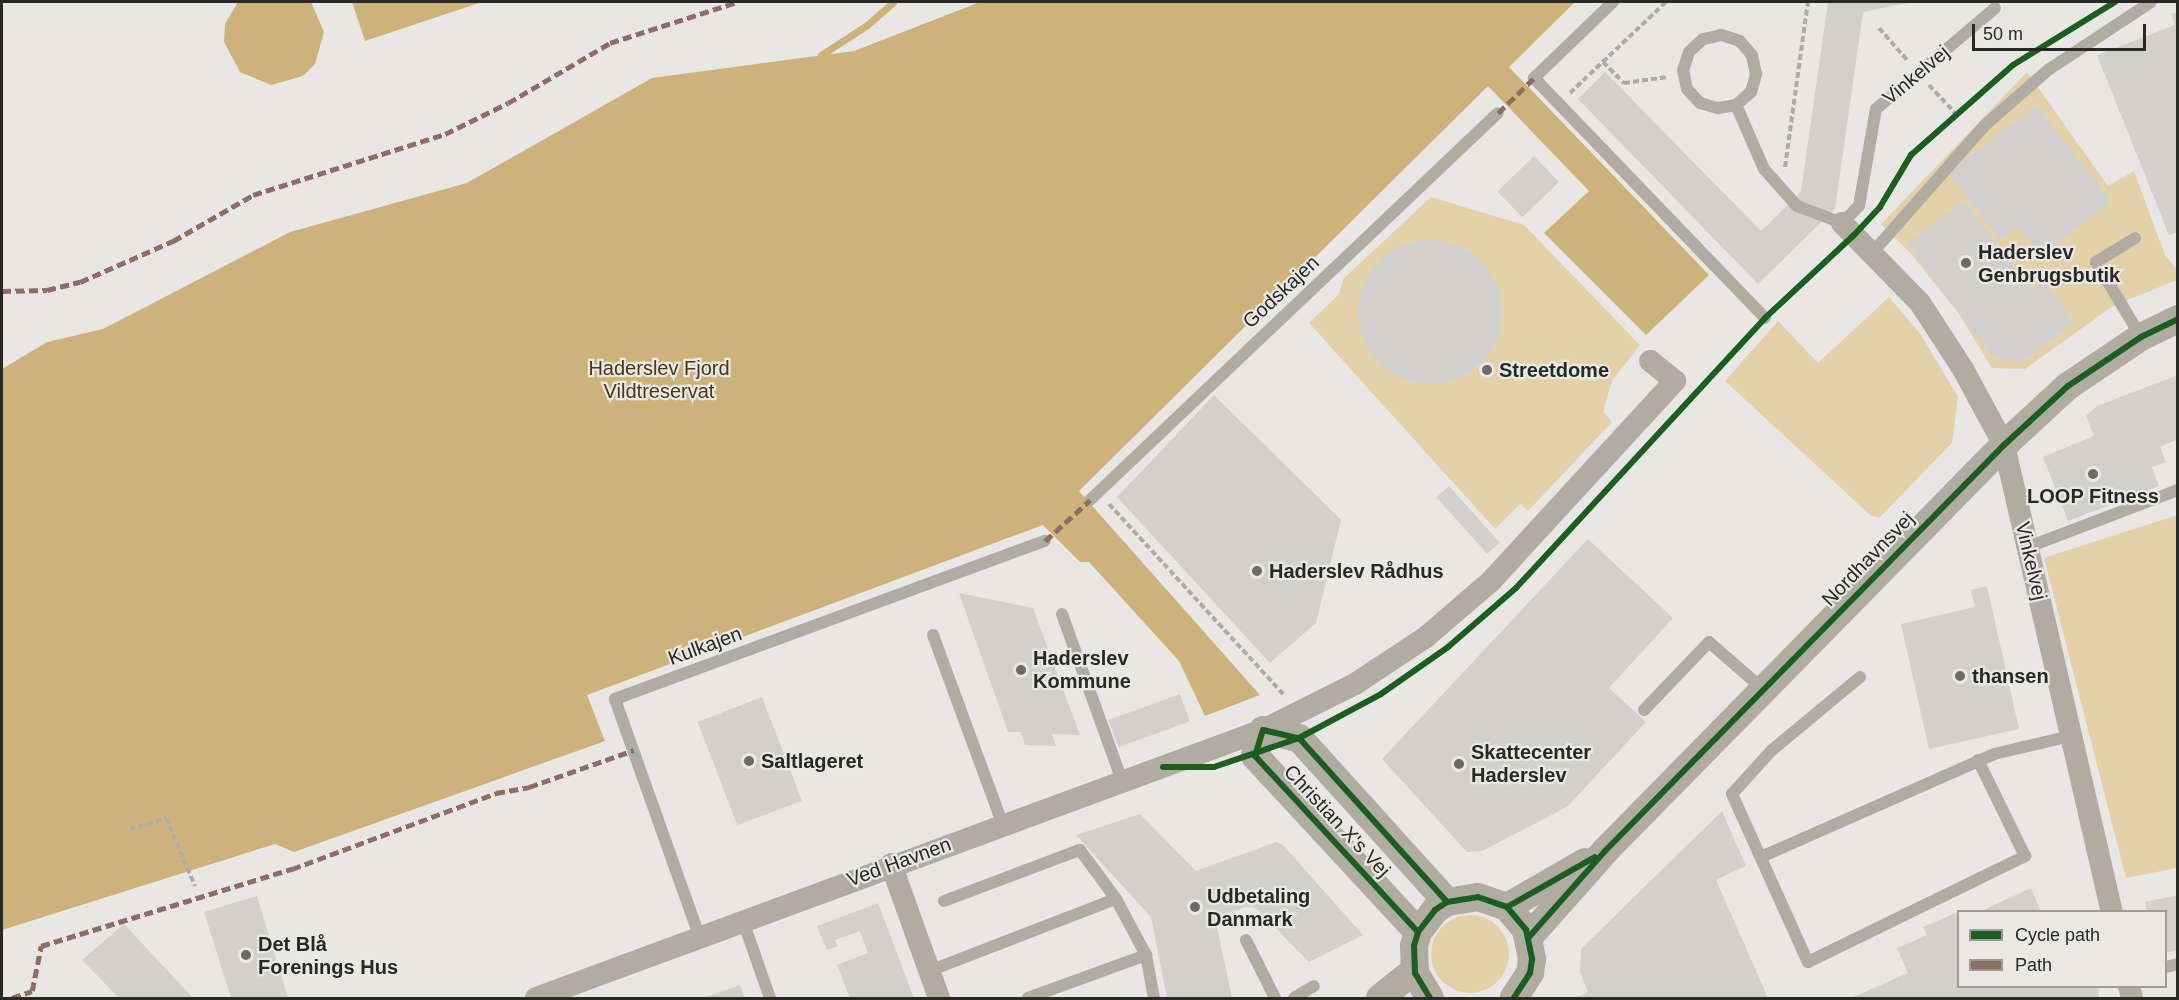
<!DOCTYPE html>
<html>
<head>
<meta charset="utf-8">
<style>
	body { margin:0 }
	#map { position:relative; width:2179px; height:1000px; overflow:hidden; background:#e9e7e5; font-family:Helvetica,sans-serif }
	div>[style] { position:absolute }
	[style*='--x'] { left:calc(var(--x)*1px); top:calc(var(--y)*1px); width:calc(var(--w)*1px); rotate:calc(var(--a)*1deg) }
	.green>* { inset:0; background:#e4d1aa }
	.round { border-radius:50% }
	.water>* { inset:0; background:#cdb37b }
	.stream>* { height:7px; margin:-3.5px; padding:0 3.5px; transform-origin:3.5px; border-radius:3.5px; background:#cdb37b }
	.building>* { inset:0; background:#d2d0cf; transform-origin:0 0 }
	.path>* { height:4px; margin-top:-2px; transform-origin:0; background:repeating-linear-gradient(90deg,#aeaba4 0 6px,transparent 0 9px) }
	.service>* { height:12px; margin:-6px; padding:0 6px; transform-origin:6px; border-radius:6px; background:#b0aca2 }
	.minor>* { height:22px; margin:-11px; padding:0 11px; transform-origin:11px; border-radius:11px; background:#b0aca2 }
	.tertiary>* { height:28px; margin:-14px; padding:0 14px; transform-origin:14px; border-radius:14px; background:#b0aca2 }
	.quiet>* { height:4.5px; margin-top:-2.25px; transform-origin:0; background:repeating-linear-gradient(90deg,#8d6e63 0 9px,transparent 0 13.5px) }
	.cycleway>* { height:6px; margin:-3px; padding:0 3px; transform-origin:3px; border-radius:3px; background:#1b5e20 }
	.dots>* { width:16px; height:16px; translate:-50% -50%; box-sizing:border-box; border:3px solid #eae8e4; border-radius:50% }
	span { translate:-50% -50%; white-space:nowrap; text-align:center; line-height:1.15; -webkit-text-stroke:4.5px #eae8e4; paint-order:stroke }
	.street-label { font-size:20px; color:#282826 }
	.poi-label { font-size:20px; color:#282826; font-weight:700 }
	.left { translate:0 -50%; text-align:left }
	.park-label { font-size:20px; color:#473714 }
	.frame { position:absolute; inset:0; border:3px solid #282826; pointer-events:none }
	.legend { position:absolute; left:1957px; top:910px; width:210px; height:78px; box-sizing:border-box; background:#eae8e4; border:2px solid #9c9b98; margin:0; padding:8px 10px; list-style:none; font-size:18px; color:#282826 }
	.legend li { display:flex; align-items:center; gap:12px; height:30px }
	.legend b { width:30px; border:2px solid #9c9b98 }
	.scale { position:absolute; left:1972px; top:24px; width:174px; height:27px; box-sizing:border-box; border:3px solid #282826; border-top:0; padding-left:8px; font-size:18px; line-height:21px; white-space:nowrap; color:#282826; -webkit-text-stroke:4px #eae8e4; paint-order:stroke }
</style>
</head>
<body>
<div id="map">
	<div class="green">
		<div style="clip-path:polygon(2027px 72px,2108px 186px,2134px 171px,2165px 255px,2177px 270px,2177px 280px,2113px 306px,2025px 369px,1992px 368px,1959px 314px,1912px 255px,1881px 224px)"></div>
		<div style="clip-path:polygon(1431px 197px,1524px 225px,1640px 345px,1612px 381px,1603px 411px,1612px 422px,1528px 511px,1520px 504px,1495px 529px,1309px 323px,1339px 294px,1343px 279px)"></div>
		<div style="clip-path:polygon(1889px 297px,1921px 335px,1958px 397px,1952px 443px,1879px 518px,1870px 515px,1725px 381px,1778px 321px,1818px 363px)"></div>
		<div style="clip-path:polygon(2177px 515px,2177px 868px,2126px 878px,2044px 558px)"></div>
		<div class="round" style="left:1431px;top:915px;width:78px;height:78px"></div>
	</div>
	<div class="water">
		<div style="clip-path:polygon(238px 2px,311px 2px,324px 32px,315px 64px,303px 76px,271px 85px,240px 72px,224px 42px,225px 24px)"></div>
		<div style="clip-path:polygon(352px 2px,482px 2px,365px 41px)"></div>
		<div style="clip-path:polygon(980px 2px,1575px 2px,1509px 67px,1709px 275px,1646px 335px,1544px 233px,1589px 191px,1488px 86px,1079px 491px,1260px 695px,1205px 716px,1179px 661px,1089px 562px,1080px 562px,1043px 525px,587px 695px,605px 741px,294px 852px,275px 844px,2px 930px,2px 369px,47px 342px,103px 329px,290px 232px,467px 183px,652px 78px,854px 51px)"></div>
	</div>
	<div class="stream">
		<div style="--x:821;--y:55;--w:55;--a:-33.1"></div>
		<div style="--x:867;--y:25;--w:35;--a:-41"></div>
	</div>
	<div class="building">
		<div style="clip-path:polygon(1828px 2px,1908px 3px,1863px 12px,1835px 209px,1758px 284px,1578px 99px,1605px 72px,1761px 231px,1801px 192px)"></div>
		<div style="clip-path:polygon(2178px 12px,2178px 232px,2169px 235px,2097px 55px,2175px 25px,2171px 14px)"></div>
		<div style="clip-path:polygon(2037px 105px,2111px 202px,2041px 256px,2018px 226px,2000px 240px,1948px 172px)"></div>
		<div style="left:1534px;top:156px;width:36px;height:51px;rotate:46deg"></div>
		<div style="clip-path:polygon(1964px 200px,2032px 290px,2043px 282px,2074px 322px,2022px 362px,1993px 357px,1907px 244px)"></div>
		<div class="round" style="left:1358px;top:240px;width:144px;height:144px"></div>
		<div style="clip-path:polygon(2178px 375px,2178px 439px,2160px 447px,2166px 462px,2152px 467px,2159px 486px,2068px 521px,2043px 457px,2094px 436px,2086px 416px,2097px 406px)"></div>
		<div style="clip-path:polygon(1214px 395px,1341px 520px,1316px 623px,1270px 663px,1117px 497px)"></div>
		<div style="left:1449px;top:486px;width:76px;height:17px;rotate:48deg"></div>
		<div style="clip-path:polygon(1588px 539px,1673px 618px,1609px 688px,1646px 722px,1567px 807px,1482px 851px,1467px 852px,1382px 759px)"></div>
		<div style="clip-path:polygon(1987px 586px,2019px 729px,1929px 749px,1901px 624px,1975px 607px,1971px 590px)"></div>
		<div style="clip-path:polygon(959px 593px,1033px 608px,1080px 735px,1052px 734px,1056px 746px,1025px 745px,1021px 732px,1008px 732px)"></div>
		<div style="left:1180px;top:694px;width:29px;height:76px;rotate:70deg"></div>
		<div style="left:762px;top:697px;width:111px;height:69px;rotate:69deg"></div>
		<div style="clip-path:polygon(1722px 811px,1746px 866px,1716px 880px,1768px 998px,1574px 998px,1588px 992px,1580px 972px,1581px 949px)"></div>
		<div style="clip-path:polygon(1140px 814px,1196px 871px,1276px 842px,1283px 845px,1363px 935px,1309px 962px,1256px 908px,1246px 907px,1215px 918px,1232px 998px,1167px 998px,1151px 917px,1076px 835px)"></div>
		<div style="clip-path:polygon(2031px 888px,2041px 912px,1979px 912px)"></div>
		<div style="clip-path:polygon(2178px 895px,2178px 950px,2166px 953px,2166px 912px,2147px 912px,2145px 902px)"></div>
		<div style="clip-path:polygon(257px 896px,288px 998px,231px 998px,204px 912px)"></div>
		<div style="clip-path:polygon(878px 903px,914px 998px,850px 998px,837px 965px,868px 953px,860px 931px,835px 940px,838px 946px,827px 950px,817px 926px)"></div>
		<div style="clip-path:polygon(1958px 912px,1958px 986px,2098px 986px,2099px 998px,1851px 998px,1908px 973px,1897px 948px,1927px 935px,1923px 927px)"></div>
		<div style="clip-path:polygon(124px 924px,193px 998px,119px 998px,82px 960px)"></div>
		<div style="clip-path:polygon(740px 985px,745px 998px,703px 998px)"></div>
	</div>
	<div class="path">
		<div style="--x:1879;--y:28;--w:44;--a:48.7"></div>
		<div style="--x:1603;--y:62;--w:30;--a:45"></div>
		<div style="--x:1624;--y:83;--w:44;--a:-7.8"></div>
		<div style="--x:1929;--y:85;--w:38;--a:47"></div>
		<div style="--x:1570;--y:93;--w:132;--a:-43.5"></div>
		<div style="--x:1785;--y:167;--w:167;--a:-82.1"></div>
		<div style="--x:1109;--y:504;--w:260;--a:47.5"></div>
		<div style="--x:130;--y:829;--w:38;--a:-17"></div>
		<div style="--x:166;--y:818;--w:74;--a:66.9"></div>
	</div>
	<div class="service">
		<div style="--x:1613;--y:2;--w:110;--a:136.1"></div>
		<div style="--x:1534;--y:78;--w:333;--a:46.1"></div>
		<div style="--x:1736;--y:105;--w:20;--a:-41"></div>
		<div style="--x:1751;--y:92;--w:19;--a:-74"></div>
		<div style="--x:1756;--y:74;--w:19;--a:-102"></div>
		<div style="--x:1752;--y:55;--w:18;--a:-131"></div>
		<div style="--x:1740;--y:41;--w:20;--a:-162"></div>
		<div style="--x:1721;--y:35;--w:18;--a:167"></div>
		<div style="--x:1703;--y:39;--w:19;--a:137"></div>
		<div style="--x:1689;--y:52;--w:19;--a:108"></div>
		<div style="--x:1683;--y:70;--w:19;--a:78"></div>
		<div style="--x:1687;--y:89;--w:19;--a:47"></div>
		<div style="--x:1700;--y:103;--w:19;--a:16"></div>
		<div style="--x:1718;--y:108;--w:18;--a:-9"></div>
		<div style="--x:1736;--y:105;--w:70;--a:66.4"></div>
		<div style="--x:1764;--y:169;--w:50;--a:48.3"></div>
		<div style="--x:1797;--y:206;--w:48;--a:20.7"></div>
		<div style="--x:1842;--y:223;--w:24;--a:-45"></div>
		<div style="--x:1859;--y:206;--w:98;--a:-80.1"></div>
		<div style="--x:1876;--y:109;--w:156;--a:-40.3"></div>
		<div style="--x:2135;--y:238;--w:46;--a:148.4"></div>
		<div style="--x:2096;--y:262;--w:87;--a:59"></div>
		<div style="--x:1873;--y:252;--w:168;--a:-48.6"></div>
		<div style="--x:1984;--y:126;--w:85;--a:-41.2"></div>
		<div style="--x:2048;--y:70;--w:123;--a:-33.4"></div>
		<div style="--x:1090;--y:500;--w:562;--a:-43.49"></div>
		<div style="--x:2028;--y:547;--w:160;--a:-20.8"></div>
		<div style="--x:1062;--y:614;--w:177;--a:70.2"></div>
		<div style="--x:933;--y:635;--w:202;--a:69.8"></div>
		<div style="--x:1860;--y:677;--w:114;--a:140.3"></div>
		<div style="--x:1772;--y:750;--w:59;--a:132.3"></div>
		<div style="--x:1732;--y:794;--w:184;--a:65.7"></div>
		<div style="--x:1808;--y:962;--w:242;--a:-26"></div>
		<div style="--x:2025;--y:856;--w:107;--a:-116.1"></div>
		<div style="--x:1644;--y:710;--w:94;--a:-46.3"></div>
		<div style="--x:1709;--y:642;--w:73;--a:41.1"></div>
		<div style="--x:1761;--y:857;--w:255;--a:-23.8"></div>
		<div style="--x:1994;--y:754;--w:79;--a:-13.2"></div>
		<div style="--x:944;--y:901;--w:145;--a:-20.6"></div>
		<div style="--x:1080;--y:850;--w:61;--a:53.7"></div>
		<div style="--x:1116;--y:899;--w:64;--a:61.8"></div>
		<div style="--x:1146;--y:955;--w:44;--a:79.5"></div>
		<div style="--x:743;--y:921;--w:82;--a:70.7"></div>
		<div style="--x:700;--y:938;--w:254;--a:-109.6"></div>
		<div style="--x:615;--y:699;--w:458;--a:-20.2"></div>
		<div style="--x:1246;--y:940;--w:65;--a:63.4"></div>
		<div style="--x:2166;--y:967;--w:12;--a:-14"></div>
		<div style="--x:929;--y:971;--w:200;--a:-21.1"></div>
		<div style="--x:1028;--y:998;--w:126;--a:-20"></div>
		<div style="--x:1294;--y:998;--w:23;--a:-31"></div>
	</div>
	<div class="minor">
		<div style="--x:1842;--y:223;--w:112;--a:45.7"></div>
		<div style="--x:1920;--y:303;--w:79;--a:56.9"></div>
		<div style="--x:1963;--y:369;--w:86;--a:61.7"></div>
		<div style="--x:2004;--y:445;--w:479;--a:77"></div>
		<div style="--x:891;--y:864;--w:142;--a:70.3"></div>
		<div style="--x:2129;--y:986;--w:12;--a:76"></div>
		<div style="--x:536;--y:998;--w:775;--a:-20.24"></div>
		<div style="--x:1263;--y:730;--w:103;--a:-26.6"></div>
		<div style="--x:1355;--y:684;--w:85;--a:-33.5"></div>
		<div style="--x:1426;--y:637;--w:86;--a:-40.7"></div>
		<div style="--x:1491;--y:581;--w:272;--a:-47.4"></div>
		<div style="--x:1675;--y:381;--w:32;--a:-141"></div>
	</div>
	<div class="tertiary">
		<div style="--x:1507;--y:907;--w:90;--a:-30"></div>
		<div style="--x:1418;--y:932;--w:240;--a:-132.8"></div>
		<div style="--x:1255;--y:756;--w:27;--a:-73"></div>
		<div style="--x:1263;--y:730;--w:37;--a:13"></div>
		<div style="--x:1299;--y:738;--w:221;--a:47.9"></div>
		<div style="--x:1529;--y:937;--w:115;--a:-48.5"></div>
		<div style="--x:1605;--y:851;--w:569;--a:-45.5"></div>
		<div style="--x:2004;--y:445;--w:87;--a:-42.7"></div>
		<div style="--x:2068;--y:386;--w:88;--a:-33.9"></div>
		<div style="--x:2141;--y:337;--w:41;--a:-25.9"></div>
		<div style="--x:1380;--y:998;--w:45;--a:-38.7"></div>
		<div style="--x:1430;--y:998;--w:29;--a:-121"></div>
		<div style="--x:1415;--y:973;--w:27;--a:-92"></div>
		<div style="--x:1414;--y:946;--w:15;--a:-74"></div>
		<div style="--x:1418;--y:932;--w:28;--a:-52"></div>
		<div style="--x:1435;--y:910;--w:14;--a:-34"></div>
		<div style="--x:1447;--y:902;--w:31;--a:-9"></div>
		<div style="--x:1478;--y:897;--w:31;--a:19"></div>
		<div style="--x:1507;--y:907;--w:30;--a:50"></div>
		<div style="--x:1526;--y:930;--w:30;--a:78"></div>
		<div style="--x:1532;--y:959;--w:14;--a:98"></div>
		<div style="--x:1530;--y:973;--w:30;--a:123"></div>
	</div>
	<div class="quiet">
		<div style="--x:1498;--y:113;--w:50;--a:-44.2"></div>
		<div style="--x:2;--y:291;--w:45;--a:-1.3"></div>
		<div style="--x:47;--y:290;--w:34;--a:-14"></div>
		<div style="--x:80;--y:282;--w:102;--a:-23.8"></div>
		<div style="--x:173;--y:241;--w:92;--a:-29.9"></div>
		<div style="--x:253;--y:195;--w:201;--a:-17.6"></div>
		<div style="--x:445;--y:134;--w:70;--a:-26.2"></div>
		<div style="--x:508;--y:103;--w:118;--a:-30.5"></div>
		<div style="--x:610;--y:43;--w:133;--a:-17.9"></div>
		<div style="--x:1045;--y:541;--w:61;--a:-42.3"></div>
		<div style="--x:12;--y:998;--w:21;--a:-19"></div>
		<div style="--x:32;--y:991;--w:46;--a:-78.7"></div>
		<div style="--x:41;--y:946;--w:263;--a:-17.1"></div>
		<div style="--x:292;--y:869;--w:218;--a:-20.4"></div>
		<div style="--x:496;--y:793;--w:34;--a:-10"></div>
		<div style="--x:529;--y:787;--w:111;--a:-19.4"></div>
	</div>
	<div class="cycleway">
		<div style="--x:1163;--y:767;--w:51;--a:0"></div>
		<div style="--x:1214;--y:767;--w:90;--a:-18.8"></div>
		<div style="--x:1299;--y:738;--w:93;--a:-28.2"></div>
		<div style="--x:1381;--y:694;--w:82;--a:-35"></div>
		<div style="--x:1448;--y:647;--w:90;--a:-40.9"></div>
		<div style="--x:1516;--y:588;--w:367;--a:-47.3"></div>
		<div style="--x:1765;--y:318;--w:122;--a:-43"></div>
		<div style="--x:1854;--y:235;--w:38;--a:-47"></div>
		<div style="--x:1880;--y:207;--w:61;--a:-59.2"></div>
		<div style="--x:1911;--y:155;--w:136;--a:-41.4"></div>
		<div style="--x:2013;--y:65;--w:120;--a:-31.7"></div>
		<div style="--x:1507;--y:907;--w:101;--a:-29.6"></div>
		<div style="--x:1418;--y:932;--w:240;--a:-132.8"></div>
		<div style="--x:1255;--y:756;--w:27;--a:-73"></div>
		<div style="--x:1263;--y:730;--w:37;--a:13"></div>
		<div style="--x:1299;--y:738;--w:221;--a:47.9"></div>
		<div style="--x:1529;--y:937;--w:115;--a:-48.5"></div>
		<div style="--x:1605;--y:851;--w:569;--a:-45.5"></div>
		<div style="--x:2004;--y:445;--w:87;--a:-42.7"></div>
		<div style="--x:2068;--y:386;--w:88;--a:-33.9"></div>
		<div style="--x:2141;--y:337;--w:41;--a:-25.9"></div>
		<div style="--x:1430;--y:998;--w:29;--a:-121"></div>
		<div style="--x:1415;--y:973;--w:27;--a:-92"></div>
		<div style="--x:1414;--y:946;--w:15;--a:-74"></div>
		<div style="--x:1418;--y:932;--w:28;--a:-52"></div>
		<div style="--x:1435;--y:910;--w:14;--a:-34"></div>
		<div style="--x:1447;--y:902;--w:31;--a:-9"></div>
		<div style="--x:1478;--y:897;--w:31;--a:19"></div>
		<div style="--x:1507;--y:907;--w:30;--a:50"></div>
		<div style="--x:1526;--y:930;--w:30;--a:78"></div>
		<div style="--x:1532;--y:959;--w:14;--a:98"></div>
		<div style="--x:1530;--y:973;--w:30;--a:123"></div>
	</div>
	<div class="dots">
		<div style="left:1966px;top:263px;background:#6c6b69"></div>
		<div style="left:1487px;top:370px;background:#6c6b69"></div>
		<div style="left:2093px;top:474px;background:#6c6b69"></div>
		<div style="left:1257px;top:571px;background:#6c6b69"></div>
		<div style="left:1021px;top:670px;background:#6c6b69"></div>
		<div style="left:1960px;top:676px;background:#6c6b69"></div>
		<div style="left:749px;top:761px;background:#6c6b69"></div>
		<div style="left:1459px;top:764px;background:#6c6b69"></div>
		<div style="left:1195px;top:907px;background:#6c6b69"></div>
		<div style="left:246px;top:955px;background:#6c6b69"></div>
	</div>
	<div class="street-label">
		<span style="left:1916px;top:75px;rotate:-40deg">Vinkelvej</span>
		<span style="left:1281px;top:292px;rotate:-43deg">Godskajen</span>
		<span style="left:1868px;top:559px;rotate:-46deg">Nordhavnsvej</span>
		<span style="left:2031px;top:561px;rotate:77deg">Vinkelvej</span>
		<span style="left:705px;top:646px;rotate:-20deg">Kulkajen</span>
		<span style="left:1337px;top:821px;rotate:47deg">Christian X's Vej</span>
		<span style="left:899px;top:862px;rotate:-20deg">Ved Havnen</span>
	</div>
	<div class="poi-label">
		<span class="left" style="left:1978px;top:264px">Haderslev<br>Genbrugsbutik</span>
		<span class="left" style="left:1499px;top:370px">Streetdome</span>
		<span style="left:2093px;top:496px">LOOP Fitness</span>
		<span class="left" style="left:1269px;top:571px">Haderslev Rådhus</span>
		<span class="left" style="left:1033px;top:670px">Haderslev<br>Kommune</span>
		<span class="left" style="left:1972px;top:676px">thansen</span>
		<span class="left" style="left:1471px;top:764px">Skattecenter<br>Haderslev</span>
		<span class="left" style="left:761px;top:761px">Saltlageret</span>
		<span class="left" style="left:1207px;top:908px">Udbetaling<br>Danmark</span>
		<span class="left" style="left:258px;top:956px">Det Blå<br>Forenings Hus</span>
	</div>
	<div class="park-label">
		<span style="left:659px;top:380px">Haderslev Fjord<br>Vildtreservat</span>
	</div>
	<div class="frame"></div>
	<ul class="legend">
	<li><b style="height:8px;background:#1b5e20"></b>Cycle path</li>
	<li><b style="height:8px;background:#8d6e63"></b>Path</li>
	</ul>
	<div class="scale">50 m</div>
</div>
</body>
</html>
